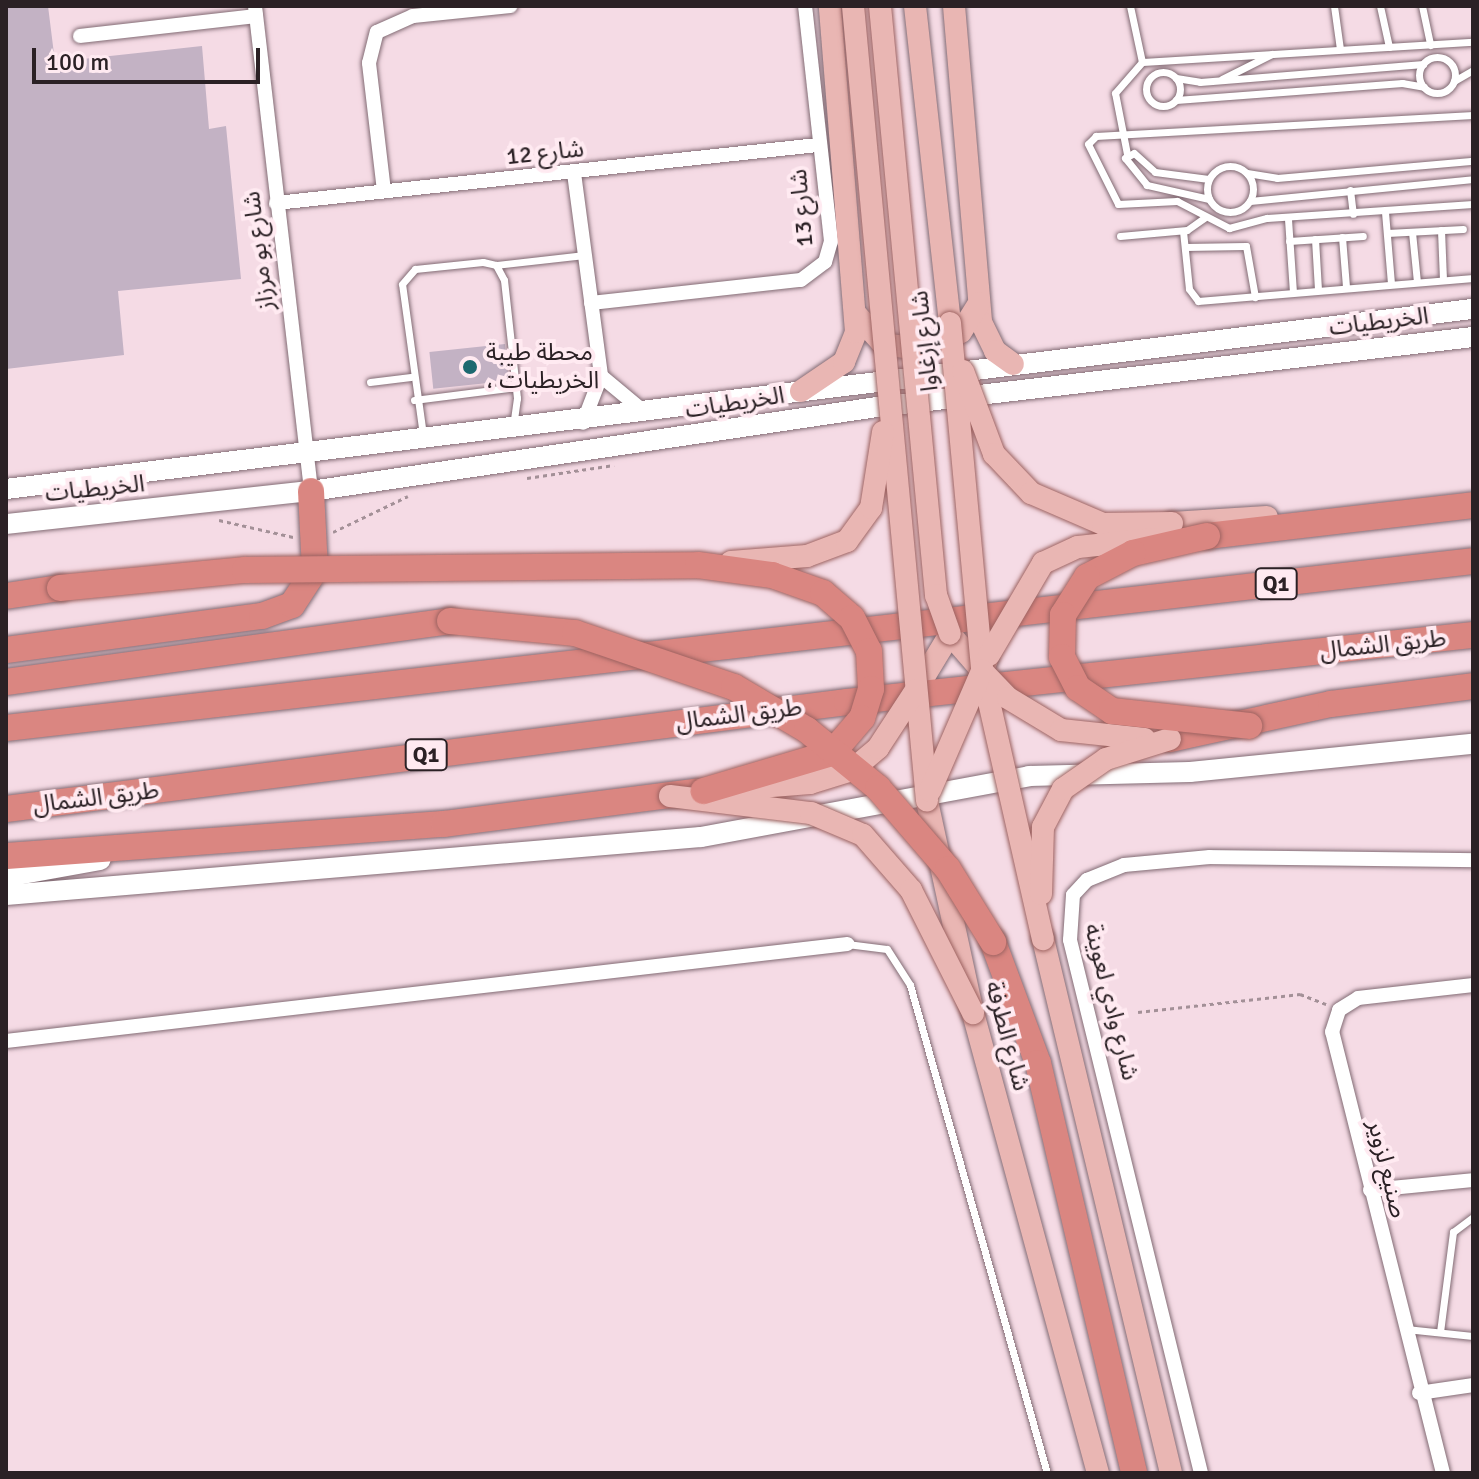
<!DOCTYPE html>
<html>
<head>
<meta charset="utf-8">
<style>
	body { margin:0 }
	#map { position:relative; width:1479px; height:1479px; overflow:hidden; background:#f5dbe5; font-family:Signika,"Noto Sans Arabic",sans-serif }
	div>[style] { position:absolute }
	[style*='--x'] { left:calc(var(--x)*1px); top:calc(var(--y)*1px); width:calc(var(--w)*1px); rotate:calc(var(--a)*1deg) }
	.building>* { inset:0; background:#c3b2c4; transform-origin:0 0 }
	.path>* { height:3px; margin-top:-1.5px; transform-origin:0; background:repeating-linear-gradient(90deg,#a39097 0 4px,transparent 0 8px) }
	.roads { filter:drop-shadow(0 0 2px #826b74) drop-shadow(0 0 2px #826b74) }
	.lane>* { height:7px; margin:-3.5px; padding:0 3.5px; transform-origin:3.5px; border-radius:3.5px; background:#fff }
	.lane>.ring { margin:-3.5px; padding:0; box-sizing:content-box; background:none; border:7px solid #fff; border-radius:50% }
	.street>* { height:14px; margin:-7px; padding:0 7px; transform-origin:7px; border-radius:7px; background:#fff }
	.secondary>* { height:20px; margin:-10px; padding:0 10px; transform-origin:10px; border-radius:10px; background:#fff }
	.primary>* { height:22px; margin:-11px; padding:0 11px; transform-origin:11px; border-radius:11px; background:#e9b6b3 }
	.highway>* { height:26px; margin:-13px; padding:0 13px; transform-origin:13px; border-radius:13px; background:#da8681 }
	.bridges { filter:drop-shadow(0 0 2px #9d6361) drop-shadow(0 0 2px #9d6361) }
	.primary-bridge>* { height:22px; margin:-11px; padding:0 11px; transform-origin:11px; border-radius:11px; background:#e9b6b3 }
	.highway-bridge>* { height:26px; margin:-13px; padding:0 13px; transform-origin:13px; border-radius:13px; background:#da8681 }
	.dots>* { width:22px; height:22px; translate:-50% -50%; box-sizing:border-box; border:4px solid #ffeaf1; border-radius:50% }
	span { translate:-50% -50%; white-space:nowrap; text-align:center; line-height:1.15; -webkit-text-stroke:8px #ffeaf1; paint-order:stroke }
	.shield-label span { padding:2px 6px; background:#ffeaf1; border:2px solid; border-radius:6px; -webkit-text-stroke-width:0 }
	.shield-label { font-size:22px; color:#2b2125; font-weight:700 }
	.street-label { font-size:24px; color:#2b2125 }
	.poi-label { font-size:24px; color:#2b2125 }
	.left { translate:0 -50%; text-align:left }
	.frame { position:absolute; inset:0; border:8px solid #2b2125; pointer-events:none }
	.scale { position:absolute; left:32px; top:48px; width:228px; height:36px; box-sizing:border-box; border:4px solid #2b2125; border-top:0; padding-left:10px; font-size:24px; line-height:28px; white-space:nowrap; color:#2b2125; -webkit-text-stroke:6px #ffeaf1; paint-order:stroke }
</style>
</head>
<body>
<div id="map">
	<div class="building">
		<div style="clip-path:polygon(6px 6px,48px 6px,55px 62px,202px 46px,209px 129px,226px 126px,241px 279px,118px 291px,124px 355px,6px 369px)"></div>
		<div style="left:505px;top:344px;width:37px;height:76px;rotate:84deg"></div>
	</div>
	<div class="path">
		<div style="--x:527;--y:478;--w:88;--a:-8.5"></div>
		<div style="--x:219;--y:520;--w:76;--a:12.9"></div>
		<div style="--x:333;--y:532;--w:83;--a:-25.6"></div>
		<div style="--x:1138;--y:1012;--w:163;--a:-6.3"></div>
		<div style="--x:1300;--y:994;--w:28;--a:21"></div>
	</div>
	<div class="roads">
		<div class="lane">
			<div style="--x:1130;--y:6;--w:57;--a:77.9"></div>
			<div style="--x:1334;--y:6;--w:43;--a:82.1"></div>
			<div style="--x:1380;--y:6;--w:42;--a:77.6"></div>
			<div style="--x:1422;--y:6;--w:40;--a:78"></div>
			<div class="ring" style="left:1419px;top:57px;width:29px;height:29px"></div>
			<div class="ring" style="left:1146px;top:72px;width:27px;height:27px"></div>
			<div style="--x:1176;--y:78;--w:24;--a:9"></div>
			<div style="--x:1200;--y:82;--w:224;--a:-4.6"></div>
			<div style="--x:1222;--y:79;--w:56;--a:-26.6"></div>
			<div style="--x:1454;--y:81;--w:22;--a:-30"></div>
			<div style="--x:1176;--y:100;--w:227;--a:-4.3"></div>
			<div style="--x:1402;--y:83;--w:22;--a:10"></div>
			<div style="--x:1473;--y:115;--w:378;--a:176.8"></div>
			<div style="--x:1096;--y:136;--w:11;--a:135"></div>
			<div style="--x:1088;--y:144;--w:67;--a:63.4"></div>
			<div style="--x:1118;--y:204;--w:59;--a:-2.9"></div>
			<div style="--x:1177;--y:201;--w:59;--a:27.4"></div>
			<div style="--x:1229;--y:228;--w:39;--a:-15"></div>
			<div style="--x:1267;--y:218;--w:206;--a:-3.9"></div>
			<div style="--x:1127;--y:154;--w:62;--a:-101.1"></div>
			<div style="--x:1115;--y:93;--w:41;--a:-48.9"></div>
			<div style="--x:1142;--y:62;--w:332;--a:-3.5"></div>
			<div class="ring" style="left:1207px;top:166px;width:39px;height:39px"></div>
			<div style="--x:1247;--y:173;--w:30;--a:9"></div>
			<div style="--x:1277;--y:178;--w:197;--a:-5"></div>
			<div style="--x:1350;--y:190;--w:24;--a:83"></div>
			<div style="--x:1209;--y:199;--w:64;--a:-167.3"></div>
			<div style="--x:1147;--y:185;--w:35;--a:-129"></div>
			<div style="--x:1125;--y:158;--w:10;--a:-29"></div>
			<div style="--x:1134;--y:153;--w:28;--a:42"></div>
			<div style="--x:1155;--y:172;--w:54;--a:7.4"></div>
			<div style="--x:1250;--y:201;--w:224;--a:-5.6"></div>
			<div style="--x:1385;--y:212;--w:72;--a:85.2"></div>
			<div style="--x:1288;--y:219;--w:73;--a:86.1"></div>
			<div style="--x:1441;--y:230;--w:50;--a:87.7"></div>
			<div style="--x:1183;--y:231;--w:58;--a:84.1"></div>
			<div style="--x:1189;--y:289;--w:15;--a:53"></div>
			<div style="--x:1198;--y:301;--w:276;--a:-4.8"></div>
			<div style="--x:1412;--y:232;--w:50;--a:84.3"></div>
			<div style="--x:1387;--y:233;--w:76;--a:-3"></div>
			<div style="--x:1120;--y:236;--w:67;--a:-5.1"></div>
			<div style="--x:1187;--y:230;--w:21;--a:-35"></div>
			<div style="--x:1342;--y:237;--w:50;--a:85.4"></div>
			<div style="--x:1315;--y:239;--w:50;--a:86.6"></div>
			<div style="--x:1289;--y:241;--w:74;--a:-3.9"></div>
			<div style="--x:1185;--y:247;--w:61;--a:-0.9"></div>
			<div style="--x:1246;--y:246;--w:52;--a:80"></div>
			<div style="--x:496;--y:265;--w:90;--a:-6.4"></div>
			<div style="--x:370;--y:382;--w:41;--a:-7"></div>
			<div style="--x:414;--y:400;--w:103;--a:-7.3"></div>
			<div style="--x:423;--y:435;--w:152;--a:-97.9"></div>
			<div style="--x:402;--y:284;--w:20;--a:-49"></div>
			<div style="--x:415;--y:269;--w:68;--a:-5.9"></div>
			<div style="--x:483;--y:262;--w:13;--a:13"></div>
			<div style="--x:496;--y:265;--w:17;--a:62"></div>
			<div style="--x:504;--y:280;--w:119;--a:83.7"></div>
			<div style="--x:517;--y:398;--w:28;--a:98"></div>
			<div style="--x:847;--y:944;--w:40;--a:7.1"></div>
			<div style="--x:887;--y:949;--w:43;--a:57.4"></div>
			<div style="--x:910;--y:985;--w:507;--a:74.32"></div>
			<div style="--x:1406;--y:1329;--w:67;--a:6"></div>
			<div style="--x:1440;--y:1332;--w:101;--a:-82.6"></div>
			<div style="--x:1453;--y:1232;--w:25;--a:-37"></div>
		</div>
		<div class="street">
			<div style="--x:255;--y:6;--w:488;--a:83.4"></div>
			<div style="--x:80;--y:36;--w:177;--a:-6.5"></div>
			<div style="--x:574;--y:173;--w:205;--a:82.4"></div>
			<div style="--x:601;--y:376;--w:50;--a:111"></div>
			<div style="--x:384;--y:191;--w:129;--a:-96.7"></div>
			<div style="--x:369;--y:63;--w:32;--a:-76"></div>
			<div style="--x:377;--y:32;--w:39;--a:-24"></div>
			<div style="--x:413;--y:16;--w:98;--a:-5.9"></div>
			<div style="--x:276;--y:203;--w:545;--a:-6.11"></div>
			<div style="--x:591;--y:303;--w:211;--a:-6.3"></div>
			<div style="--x:801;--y:280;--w:30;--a:-37"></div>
			<div style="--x:825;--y:262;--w:22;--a:-74"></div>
			<div style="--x:831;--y:241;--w:236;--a:-96.3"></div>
			<div style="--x:601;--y:376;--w:55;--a:39.8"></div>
			<div style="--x:6;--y:1041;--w:847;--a:-6.58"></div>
			<div style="--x:1370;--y:1190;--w:103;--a:-5.5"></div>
			<div style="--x:1419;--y:1393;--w:55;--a:-8.4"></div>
			<div style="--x:1201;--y:1473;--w:549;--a:-103.81"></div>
			<div style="--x:1070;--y:940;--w:45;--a:-86.2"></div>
			<div style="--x:1073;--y:895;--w:21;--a:-47"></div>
			<div style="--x:1087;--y:880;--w:40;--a:-22"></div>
			<div style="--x:1124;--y:865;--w:86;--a:-5.3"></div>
			<div style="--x:1210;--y:857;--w:263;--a:0.7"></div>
			<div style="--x:1443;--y:1473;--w:455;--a:-104.1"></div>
			<div style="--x:1332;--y:1032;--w:23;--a:-72"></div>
			<div style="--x:1339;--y:1010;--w:22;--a:-32"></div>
			<div style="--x:1358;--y:998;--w:116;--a:-6.4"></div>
		</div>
		<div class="secondary">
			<div style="--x:6;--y:489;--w:1478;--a:-7"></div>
			<div style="--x:6;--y:524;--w:307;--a:-6.2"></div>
			<div style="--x:311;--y:491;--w:572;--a:-8.44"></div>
			<div style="--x:877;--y:407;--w:600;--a:-6.7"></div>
			<div style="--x:6;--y:877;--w:96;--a:-10.3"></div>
			<div style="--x:6;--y:895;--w:697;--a:-4.77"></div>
			<div style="--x:701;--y:837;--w:334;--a:-10.5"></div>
			<div style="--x:1029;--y:776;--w:161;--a:-1.4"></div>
			<div style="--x:1190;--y:772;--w:284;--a:-5.7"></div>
		</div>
		<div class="primary">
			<div style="--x:915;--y:6;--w:319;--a:83.7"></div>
			<div style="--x:954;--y:6;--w:317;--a:85.1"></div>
			<div style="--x:981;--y:322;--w:32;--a:64"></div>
			<div style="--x:995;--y:351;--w:22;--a:36"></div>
			<div style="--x:855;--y:313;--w:42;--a:47.9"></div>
			<div style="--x:883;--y:344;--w:35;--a:8"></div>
			<div style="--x:918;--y:349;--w:46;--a:-21.6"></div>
			<div style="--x:961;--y:332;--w:34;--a:-58"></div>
			<div style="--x:801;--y:391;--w:52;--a:-34"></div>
			<div style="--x:844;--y:362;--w:32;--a:-68"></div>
			<div style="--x:856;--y:332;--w:327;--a:-94.6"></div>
			<div style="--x:1172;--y:523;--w:95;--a:-3.6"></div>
			<div style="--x:916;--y:690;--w:66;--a:-58.7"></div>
			<div style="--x:950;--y:634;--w:49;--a:49.1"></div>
			<div style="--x:982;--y:671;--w:12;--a:-66"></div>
			<div style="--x:927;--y:801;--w:217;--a:77.8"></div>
			<div style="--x:973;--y:1013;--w:477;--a:74.8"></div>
			<div style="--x:1043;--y:939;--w:549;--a:76.52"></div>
		</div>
		<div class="highway">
			<div style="--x:1207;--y:536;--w:268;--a:-6.6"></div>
			<div style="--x:6;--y:596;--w:55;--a:-8.4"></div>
			<div style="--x:6;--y:650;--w:258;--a:-7.6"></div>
			<div style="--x:262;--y:616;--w:32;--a:-20"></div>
			<div style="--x:292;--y:605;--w:42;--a:-56.7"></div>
			<div style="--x:315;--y:570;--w:79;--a:-92.9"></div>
			<div style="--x:6;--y:682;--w:448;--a:-7.8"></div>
			<div style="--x:6;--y:728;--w:1476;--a:-6.49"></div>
			<div style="--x:1170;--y:739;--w:165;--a:-12.3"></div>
			<div style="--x:1331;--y:704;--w:143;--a:-7.2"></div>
			<div style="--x:6;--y:809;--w:848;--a:-7.25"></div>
			<div style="--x:847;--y:702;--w:630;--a:-6.11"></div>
			<div style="--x:6;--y:856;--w:439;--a:-4.2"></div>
			<div style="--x:444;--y:824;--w:253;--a:-7.3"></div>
			<div style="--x:993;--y:942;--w:129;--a:69.6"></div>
			<div style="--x:1038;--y:1063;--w:421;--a:76.8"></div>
		</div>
	</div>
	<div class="bridges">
		<div class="primary-bridge">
			<div style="--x:853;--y:6;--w:798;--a:84.68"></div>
			<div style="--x:880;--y:6;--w:592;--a:84.57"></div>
			<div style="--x:936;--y:595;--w:41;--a:70.3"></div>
			<div style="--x:950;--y:323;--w:349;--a:84.7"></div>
			<div style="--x:982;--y:671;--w:275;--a:77.2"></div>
			<div style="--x:963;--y:371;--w:89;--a:69.5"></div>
			<div style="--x:994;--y:454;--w:54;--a:46.5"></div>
			<div style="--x:1031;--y:493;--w:78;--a:23.3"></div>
			<div style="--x:1103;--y:524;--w:69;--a:-0.8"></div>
			<div style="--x:731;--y:562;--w:76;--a:-4.5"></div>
			<div style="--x:807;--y:556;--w:43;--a:-20.6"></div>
			<div style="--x:847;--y:541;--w:41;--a:-54"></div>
			<div style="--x:871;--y:508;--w:77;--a:-81"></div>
			<div style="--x:989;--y:655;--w:107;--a:-59.6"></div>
			<div style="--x:1043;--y:563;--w:38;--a:-25"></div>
			<div style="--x:1078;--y:547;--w:76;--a:-6"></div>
			<div style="--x:982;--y:671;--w:37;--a:46"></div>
			<div style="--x:1008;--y:698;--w:62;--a:31.1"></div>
			<div style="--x:1061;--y:730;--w:84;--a:6.1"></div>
			<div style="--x:734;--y:789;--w:76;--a:-4.5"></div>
			<div style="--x:810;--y:783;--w:44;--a:-17.2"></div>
			<div style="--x:852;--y:770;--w:34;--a:-40"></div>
			<div style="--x:878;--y:748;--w:69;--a:-56.8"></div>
			<div style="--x:930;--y:791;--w:131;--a:-66.6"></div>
			<div style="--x:670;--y:796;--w:142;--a:6.9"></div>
			<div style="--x:811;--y:813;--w:56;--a:22.9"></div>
			<div style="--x:863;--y:835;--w:73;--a:48.9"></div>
			<div style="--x:911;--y:890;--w:138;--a:63.2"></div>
			<div style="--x:1041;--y:894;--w:67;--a:-88.3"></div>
			<div style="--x:1043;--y:827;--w:43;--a:-62.2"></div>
			<div style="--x:1063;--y:789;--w:52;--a:-34.9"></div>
			<div style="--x:1106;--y:759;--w:67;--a:-17.4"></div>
		</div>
		<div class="highway-bridge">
			<div style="--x:1207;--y:536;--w:76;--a:167.1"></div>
			<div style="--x:1133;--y:553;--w:52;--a:152.4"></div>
			<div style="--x:1087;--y:577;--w:45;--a:122.3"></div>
			<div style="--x:1063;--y:615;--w:42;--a:91.4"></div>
			<div style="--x:1062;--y:657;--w:35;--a:63"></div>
			<div style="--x:1078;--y:688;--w:41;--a:34.1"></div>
			<div style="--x:1112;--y:711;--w:138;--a:6.2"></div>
			<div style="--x:60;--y:588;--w:186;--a:-5.6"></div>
			<div style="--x:245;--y:570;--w:453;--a:-0.6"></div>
			<div style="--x:698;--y:565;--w:75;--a:7.7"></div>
			<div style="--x:772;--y:575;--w:54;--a:19.4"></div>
			<div style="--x:823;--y:593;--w:38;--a:41"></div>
			<div style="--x:852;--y:618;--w:37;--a:63"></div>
			<div style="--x:869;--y:651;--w:38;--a:87"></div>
			<div style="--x:871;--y:689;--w:30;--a:107"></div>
			<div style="--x:862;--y:718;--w:46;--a:130.6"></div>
			<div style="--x:832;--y:753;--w:134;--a:163.5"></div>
			<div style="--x:450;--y:621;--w:126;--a:5.5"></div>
			<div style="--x:575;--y:633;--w:168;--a:18.8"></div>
			<div style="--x:734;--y:687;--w:85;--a:30.5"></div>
			<div style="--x:807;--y:730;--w:92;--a:39.2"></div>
			<div style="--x:878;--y:788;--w:107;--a:49.2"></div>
			<div style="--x:948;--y:869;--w:86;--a:58.3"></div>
		</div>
	</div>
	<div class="dots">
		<div style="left:470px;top:367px;background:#1d6970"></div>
	</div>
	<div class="shield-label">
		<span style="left:1276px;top:584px">Q1</span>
		<span style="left:426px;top:755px">Q1</span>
	</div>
	<div class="street-label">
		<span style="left:545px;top:153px;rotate:-6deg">شارع 12</span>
		<span style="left:802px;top:208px;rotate:-95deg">شارع 13</span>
		<span style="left:259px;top:251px;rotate:-97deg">شارع بو مرزاز</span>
		<span style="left:1379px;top:322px;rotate:-7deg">الخريطيات</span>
		<span style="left:925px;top:341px;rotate:-96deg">شارع إزغاوا</span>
		<span style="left:735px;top:403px;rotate:-9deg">الخريطيات</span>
		<span style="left:95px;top:489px;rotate:-6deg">الخريطيات</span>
		<span style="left:1383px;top:645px;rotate:-6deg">طريق الشمال</span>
		<span style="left:739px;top:715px;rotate:-7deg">طريق الشمال</span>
		<span style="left:96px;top:798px;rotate:-7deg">طريق الشمال</span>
		<span style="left:1111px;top:1002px;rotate:76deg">شارع وادي لعوينة</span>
		<span style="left:1007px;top:1036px;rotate:75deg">شارع الطرفة</span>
		<span style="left:1387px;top:1169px;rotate:76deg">صنيع لزوير</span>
	</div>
	<div class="poi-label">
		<span class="left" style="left:486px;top:367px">محطة طيبة<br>، الخريطيات</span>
	</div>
	<div class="frame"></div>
	<div class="scale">100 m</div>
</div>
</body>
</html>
